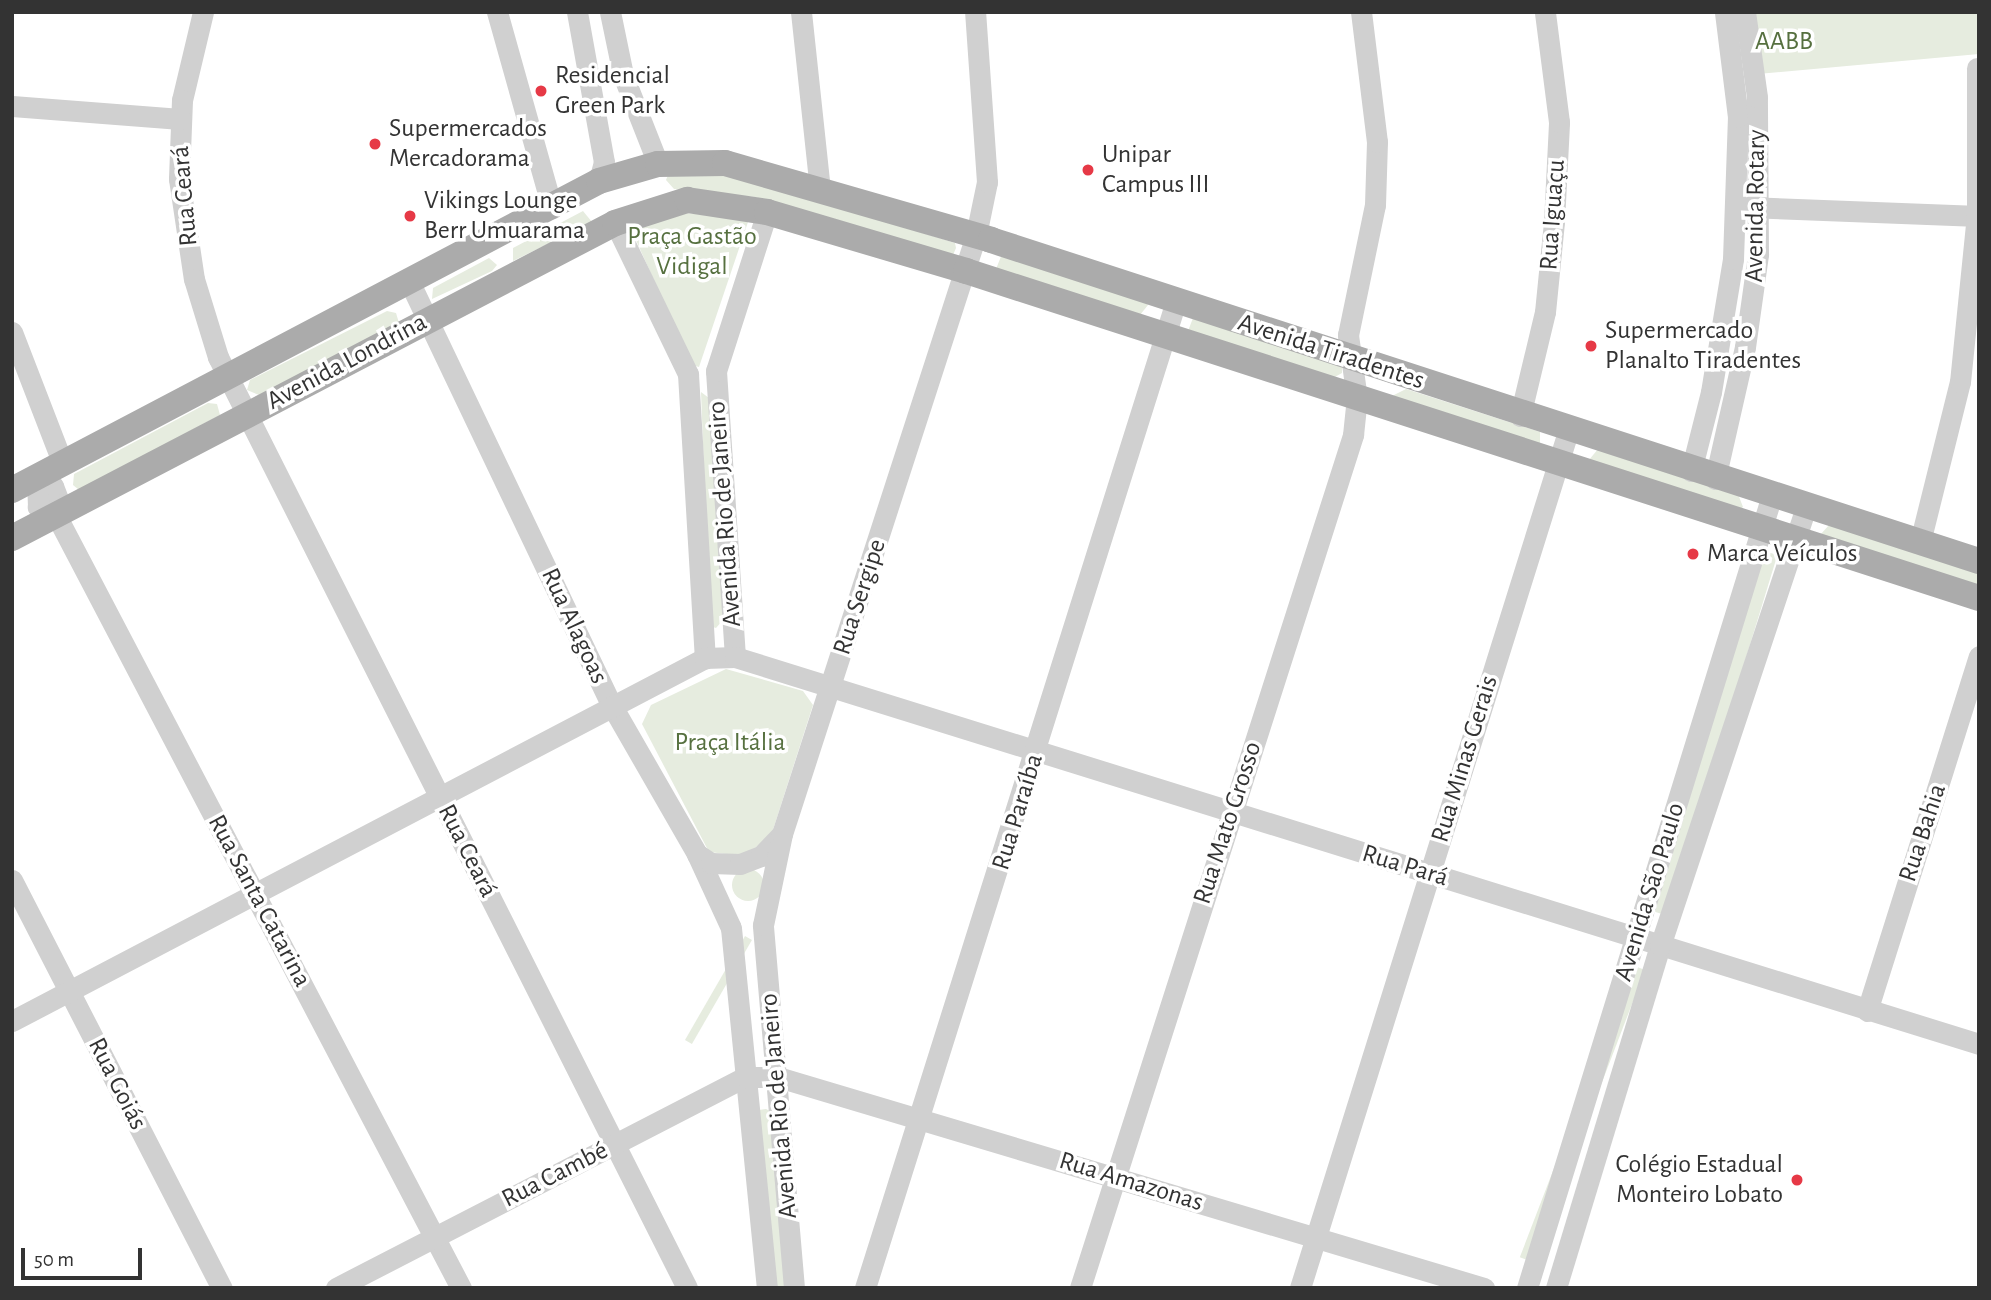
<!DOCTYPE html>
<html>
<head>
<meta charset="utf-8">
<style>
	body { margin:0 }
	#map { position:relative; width:1991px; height:1300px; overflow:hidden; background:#fff; font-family:"Alegreya Sans",sans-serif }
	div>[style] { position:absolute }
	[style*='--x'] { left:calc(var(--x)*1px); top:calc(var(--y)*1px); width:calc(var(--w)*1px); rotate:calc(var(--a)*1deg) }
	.green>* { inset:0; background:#e6ecdf; transform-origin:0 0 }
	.round { border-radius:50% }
	.minor>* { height:21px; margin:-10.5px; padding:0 10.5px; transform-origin:10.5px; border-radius:10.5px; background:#d0d0d0 }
	.major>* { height:26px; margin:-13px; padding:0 13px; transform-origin:13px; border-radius:13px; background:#ababab }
	.dots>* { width:19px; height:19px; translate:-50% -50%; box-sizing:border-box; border:4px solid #fff; border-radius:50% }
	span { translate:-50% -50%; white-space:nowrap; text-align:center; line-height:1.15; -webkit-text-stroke:7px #fff; paint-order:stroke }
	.park-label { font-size:26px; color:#56703f }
	.poi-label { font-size:26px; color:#333 }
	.left { translate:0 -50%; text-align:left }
	.right { translate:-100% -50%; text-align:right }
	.street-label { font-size:26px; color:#333 }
	.frame { position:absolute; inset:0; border:14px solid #333; pointer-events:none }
	.scale { position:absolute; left:21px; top:1248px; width:121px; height:32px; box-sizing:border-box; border:4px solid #333; border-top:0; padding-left:9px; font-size:21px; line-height:24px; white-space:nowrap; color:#333; -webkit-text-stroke:5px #fff; paint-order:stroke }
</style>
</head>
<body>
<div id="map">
	<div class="green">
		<div style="clip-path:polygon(1749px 12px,1979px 12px,1979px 54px,1758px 74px)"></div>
		<div style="clip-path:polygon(730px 173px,955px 243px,956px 248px,953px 255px,755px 197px,674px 189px,666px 180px,668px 175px)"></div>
		<div style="clip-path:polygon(583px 211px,592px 222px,513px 261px,513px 248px)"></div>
		<div style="clip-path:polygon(664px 211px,749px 219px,699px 367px,692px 365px,631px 229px)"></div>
		<div style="clip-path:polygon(1002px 254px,1146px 300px,1148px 305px,1140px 315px,996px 269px)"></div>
		<div style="clip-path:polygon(489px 258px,497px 265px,492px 271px,432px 299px,433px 288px)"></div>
		<div style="clip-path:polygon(387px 311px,396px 313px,399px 323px,259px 395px,247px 390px,250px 380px)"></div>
		<div style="clip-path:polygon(1193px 318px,1342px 367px,1342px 373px,1333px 378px,1188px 331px)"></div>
		<div style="clip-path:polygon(1406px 389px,1540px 432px,1540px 445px,1392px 396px)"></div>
		<div style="clip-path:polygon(701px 392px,709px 398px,723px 620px,716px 628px,710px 626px)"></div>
		<div style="clip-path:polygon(208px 403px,217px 404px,220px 415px,79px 490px,73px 485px,74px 474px)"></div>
		<div style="clip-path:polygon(1598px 449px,1738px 494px,1743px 507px,1738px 511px,1589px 460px)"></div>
		<div style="clip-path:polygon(1830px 524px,1979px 573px,1979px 585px,1820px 535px)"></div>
		<div style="left:1764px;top:551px;width:14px;height:377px;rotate:17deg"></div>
		<div style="clip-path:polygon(726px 669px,803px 691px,813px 705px,771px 836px,744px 856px,709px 852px,642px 724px,651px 705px)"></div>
		<div class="round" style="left:732px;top:869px;width:32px;height:32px"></div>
		<div style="left:745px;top:936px;width:8px;height:120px;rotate:30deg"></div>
		<div style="left:1632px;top:965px;width:14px;height:313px;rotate:21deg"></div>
		<div style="clip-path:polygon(766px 1109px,772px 1112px,789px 1288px,774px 1288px,759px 1110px)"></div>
	</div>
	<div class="minor">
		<div style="--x:203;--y:12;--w:90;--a:103.4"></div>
		<div style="--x:182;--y:100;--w:79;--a:92.2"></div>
		<div style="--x:179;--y:179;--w:101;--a:81.5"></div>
		<div style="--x:194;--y:279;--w:82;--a:72.9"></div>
		<div style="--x:218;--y:357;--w:1042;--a:63.26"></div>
		<div style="--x:497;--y:12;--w:204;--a:74.3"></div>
		<div style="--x:577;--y:12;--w:152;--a:79.8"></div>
		<div style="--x:604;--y:162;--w:20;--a:105"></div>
		<div style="--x:610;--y:12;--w:64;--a:78.3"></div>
		<div style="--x:623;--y:75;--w:96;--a:68.5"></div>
		<div style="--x:801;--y:12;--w:178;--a:83.9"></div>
		<div style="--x:12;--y:106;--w:169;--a:4.4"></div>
		<div style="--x:1747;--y:207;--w:232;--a:2.2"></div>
		<div style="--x:615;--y:223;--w:168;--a:64.2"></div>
		<div style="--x:688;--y:374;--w:285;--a:86.6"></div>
		<div style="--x:410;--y:283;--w:469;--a:64.5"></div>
		<div style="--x:612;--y:706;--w:171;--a:60.1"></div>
		<div style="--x:697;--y:854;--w:81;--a:65.3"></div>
		<div style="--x:731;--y:928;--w:362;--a:84.3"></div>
		<div style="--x:12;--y:332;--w:142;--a:68.9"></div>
		<div style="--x:1520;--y:416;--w:107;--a:-76.5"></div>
		<div style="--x:1545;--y:312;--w:90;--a:-84.3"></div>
		<div style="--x:1554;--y:222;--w:100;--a:-87.1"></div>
		<div style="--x:1559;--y:122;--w:111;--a:-97.3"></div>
		<div style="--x:1691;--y:471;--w:81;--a:-75.8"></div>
		<div style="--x:1711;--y:392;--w:135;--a:-80.6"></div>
		<div style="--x:1733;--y:259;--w:142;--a:-88"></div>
		<div style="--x:1738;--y:117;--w:106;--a:-97.1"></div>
		<div style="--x:37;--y:478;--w:18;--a:27"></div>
		<div style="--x:53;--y:486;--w:19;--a:69"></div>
		<div style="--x:60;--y:504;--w:12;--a:110"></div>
		<div style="--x:56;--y:515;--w:20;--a:-156"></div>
		<div style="--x:38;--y:507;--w:29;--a:-92"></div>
		<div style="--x:1715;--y:479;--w:135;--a:-77.2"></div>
		<div style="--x:1745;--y:347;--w:94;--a:-82"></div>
		<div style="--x:1758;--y:254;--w:157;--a:-90.4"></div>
		<div style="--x:1757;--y:97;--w:86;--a:-98"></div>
		<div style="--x:56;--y:515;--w:873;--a:62.35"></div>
		<div style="--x:1920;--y:542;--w:165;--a:-76"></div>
		<div style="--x:1960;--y:382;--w:167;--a:-84.2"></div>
		<div style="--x:1977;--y:216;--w:148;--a:-90"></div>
		<div style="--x:735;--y:657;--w:287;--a:-93.8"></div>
		<div style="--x:716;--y:371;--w:167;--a:-72.2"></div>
		<div style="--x:697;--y:854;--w:17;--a:33"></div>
		<div style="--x:711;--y:863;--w:29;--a:2"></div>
		<div style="--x:740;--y:864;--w:22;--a:-21"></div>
		<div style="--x:761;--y:856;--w:28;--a:-46"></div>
		<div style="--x:12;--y:880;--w:459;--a:62.8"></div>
		<div style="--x:1867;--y:1011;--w:372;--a:-72.5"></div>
		<div style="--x:12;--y:1021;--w:782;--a:-27.65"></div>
		<div style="--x:705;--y:658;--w:30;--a:-2"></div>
		<div style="--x:735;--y:657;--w:1303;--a:17.28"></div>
		<div style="--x:336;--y:1288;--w:460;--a:-27.3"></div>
		<div style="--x:745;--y:1077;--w:33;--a:0"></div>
		<div style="--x:778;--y:1077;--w:737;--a:16.64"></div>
		<div style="--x:794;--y:1288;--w:364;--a:-94.9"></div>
		<div style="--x:763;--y:925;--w:93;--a:-78.2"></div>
		<div style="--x:782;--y:834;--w:630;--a:-72.05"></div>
		<div style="--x:976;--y:235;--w:54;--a:-78.3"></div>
		<div style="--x:987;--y:182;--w:170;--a:-94"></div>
		<div style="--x:865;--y:1288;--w:1035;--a:-72.51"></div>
		<div style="--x:1080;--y:1288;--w:896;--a:-72.25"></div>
		<div style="--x:1353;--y:435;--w:36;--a:-84"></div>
		<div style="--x:1357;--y:399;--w:65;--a:-98"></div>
		<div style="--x:1348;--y:335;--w:133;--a:-78.3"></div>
		<div style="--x:1375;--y:205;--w:63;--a:-88.2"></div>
		<div style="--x:1377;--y:142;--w:131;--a:-97"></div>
		<div style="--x:1300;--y:1288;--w:897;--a:-72.62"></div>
		<div style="--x:1527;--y:1288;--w:830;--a:-72.83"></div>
		<div style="--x:1556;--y:1288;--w:357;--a:-73.1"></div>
		<div style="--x:1660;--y:946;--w:463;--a:-71.6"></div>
	</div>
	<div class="major">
		<div style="--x:12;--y:490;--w:663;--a:-27.76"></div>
		<div style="--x:599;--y:181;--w:61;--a:-16.1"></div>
		<div style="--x:658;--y:164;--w:67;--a:-0.9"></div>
		<div style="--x:725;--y:163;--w:277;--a:16.1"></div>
		<div style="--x:991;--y:240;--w:1039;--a:18"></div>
		<div style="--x:12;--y:538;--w:680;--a:-27.58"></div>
		<div style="--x:615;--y:223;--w:76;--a:-17.7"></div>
		<div style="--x:687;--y:200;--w:81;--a:8.5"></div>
		<div style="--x:767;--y:212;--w:208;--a:16.5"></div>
		<div style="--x:966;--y:271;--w:1064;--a:17.89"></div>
	</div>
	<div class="dots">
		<div style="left:541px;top:91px;background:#e63946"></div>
		<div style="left:375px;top:144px;background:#e63946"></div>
		<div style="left:1088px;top:170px;background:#e63946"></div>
		<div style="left:410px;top:216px;background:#e63946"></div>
		<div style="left:1591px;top:346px;background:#e63946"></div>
		<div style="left:1693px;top:554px;background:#e63946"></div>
		<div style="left:1797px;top:1180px;background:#e63946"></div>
	</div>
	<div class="park-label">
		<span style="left:1784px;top:42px">AABB</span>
		<span style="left:692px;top:252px">Praça Gastão<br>Vidigal</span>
		<span style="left:730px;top:743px">Praça Itália</span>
	</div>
	<div class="poi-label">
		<span class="left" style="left:555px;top:91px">Residencial<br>Green Park</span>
		<span class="left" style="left:389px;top:144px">Supermercados<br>Mercadorama</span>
		<span class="left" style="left:1102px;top:170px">Unipar<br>Campus III</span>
		<span class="left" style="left:424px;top:216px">Vikings Lounge<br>Berr Umuarama</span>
		<span class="left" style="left:1605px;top:346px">Supermercado<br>Planalto Tiradentes</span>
		<span class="left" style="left:1707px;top:554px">Marca Veículos</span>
		<span class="right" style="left:1783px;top:1180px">Colégio Estadual<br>Monteiro Lobato</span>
	</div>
	<div class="street-label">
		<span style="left:185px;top:196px;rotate:-95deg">Rua Ceará</span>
		<span style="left:1756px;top:206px;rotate:-89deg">Avenida Rotary</span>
		<span style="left:1553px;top:215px;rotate:-86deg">Rua Iguaçu</span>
		<span style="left:1331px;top:352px;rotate:18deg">Avenida Tiradentes</span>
		<span style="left:347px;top:362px;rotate:-28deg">Avenida Londrina</span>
		<span style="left:725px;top:514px;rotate:-94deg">Avenida Rio de Janeiro</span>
		<span style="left:860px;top:597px;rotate:-72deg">Rua Sergipe</span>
		<span style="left:574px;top:626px;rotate:65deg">Rua Alagoas</span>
		<span style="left:1465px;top:759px;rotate:-73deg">Rua Minas Gerais</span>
		<span style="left:1018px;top:812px;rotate:-73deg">Rua Paraíba</span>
		<span style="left:1228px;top:823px;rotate:-72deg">Rua Mato Grosso</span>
		<span style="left:1923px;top:833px;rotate:-72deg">Rua Bahia</span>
		<span style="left:467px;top:851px;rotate:63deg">Rua Ceará</span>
		<span style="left:1405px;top:866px;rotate:17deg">Rua Pará</span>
		<span style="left:1650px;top:892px;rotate:-73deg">Avenida São Paulo</span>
		<span style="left:259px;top:901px;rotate:62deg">Rua Santa Catarina</span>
		<span style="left:117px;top:1084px;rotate:63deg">Rua Goiás</span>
		<span style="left:779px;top:1106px;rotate:-95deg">Avenida Rio de Janeiro</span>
		<span style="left:555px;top:1175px;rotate:-27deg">Rua Cambé</span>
		<span style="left:1131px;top:1182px;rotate:17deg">Rua Amazonas</span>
	</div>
	<div class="frame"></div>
	<div class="scale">50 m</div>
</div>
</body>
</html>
